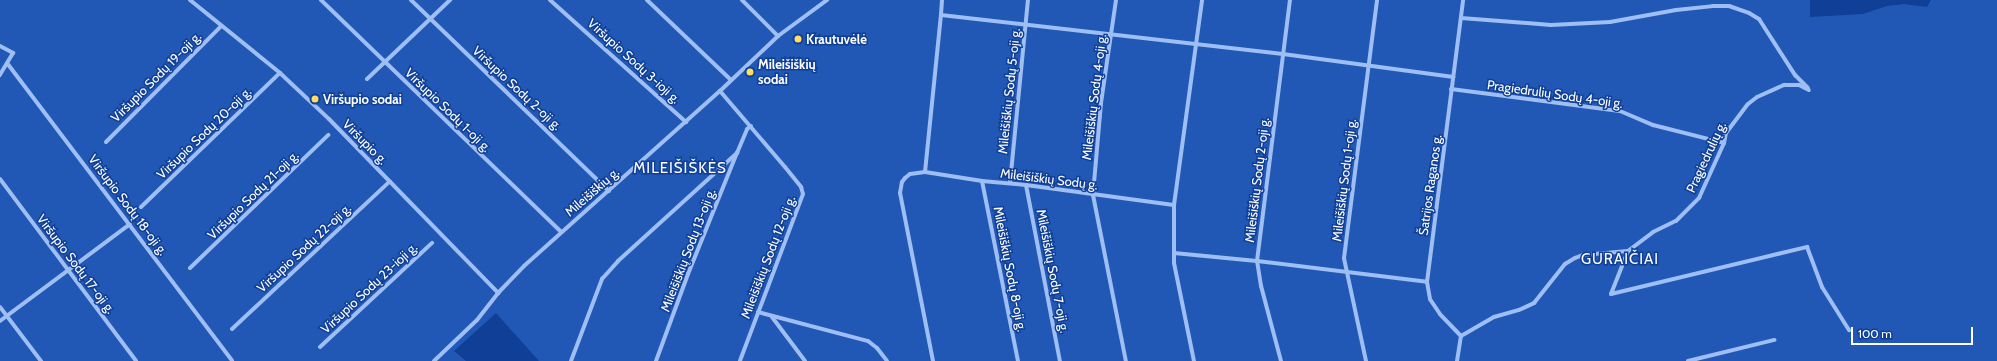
<!DOCTYPE html>
<html>
<head>
<meta charset="utf-8">
<style>
	body { margin:0 }
	#map { position:relative; width:1997px; height:361px; overflow:hidden; background:#0f3f96; font-family:Cabin,sans-serif }
	div>[style] { position:absolute }
	[style*='--x'] { left:calc(var(--x)*1px); top:calc(var(--y)*1px); width:calc(var(--w)*1px); rotate:calc(var(--a)*1deg) }
	.green>* { inset:0; background:#2158b6 }
	.minor>* { height:4px; margin:-2px; padding:0 2px; transform-origin:2px; border-radius:2px; background:#9ebef4 }
	.dots>* { width:11px; height:11px; translate:-50% -50%; box-sizing:border-box; border:2px solid #0f3f96; border-radius:50% }
	span { translate:-50% -50%; white-space:nowrap; text-align:center; line-height:1.15; -webkit-text-stroke:3px #0f3f96; paint-order:stroke }
	.poi-label { font-size:13px; color:#fff; font-weight:700 }
	.left { translate:0 -50%; text-align:left }
	.street-label { font-size:13px; color:#fff }
	.quarter-label { font-size:15px; color:#fff; letter-spacing:1px }
	.scale { position:absolute; left:1851px; top:327px; width:122px; height:18px; box-sizing:border-box; border:2px solid #fff; border-top:0; padding-left:5px; font-size:12px; line-height:14px; white-space:nowrap; color:#fff; -webkit-text-stroke:3px #0f3f96; paint-order:stroke }
</style>
</head>
<body>
<div id="map">
	<div class="green">
		<div style="clip-path:polygon(0 0,1810px 0,1810px 17px,1863px 14px,1887px 6px,1904px 4px,1927px 7px,1931px 0,1997px 0,1997px 361px,539px 361px,496px 313px,454px 351px,466px 361px,0 361px)"></div>
	</div>
	<div class="minor">
		<div style="--x:190;--y:0;--w:116;--a:39"></div>
		<div style="--x:280;--y:73;--w:67;--a:43.2"></div>
		<div style="--x:329;--y:119;--w:243;--a:45.8"></div>
		<div style="--x:321;--y:0;--w:334;--a:44"></div>
		<div style="--x:411;--y:0;--w:275;--a:44"></div>
		<div style="--x:550;--y:0;--w:183;--a:41.9"></div>
		<div style="--x:647;--y:0;--w:116;--a:43.6"></div>
		<div style="--x:742;--y:0;--w:51;--a:45"></div>
		<div style="--x:942;--y:0;--w:15;--a:94"></div>
		<div style="--x:941;--y:15;--w:344;--a:6.5"></div>
		<div style="--x:1283;--y:54;--w:172;--a:7.7"></div>
		<div style="--x:1116;--y:0;--w:104;--a:98.3"></div>
		<div style="--x:1101;--y:103;--w:92;--a:95"></div>
		<div style="--x:1093;--y:195;--w:169;--a:78.8"></div>
		<div style="--x:1461;--y:18;--w:90;--a:4.4"></div>
		<div style="--x:1551;--y:25;--w:59;--a:-2.9"></div>
		<div style="--x:1610;--y:22;--w:67;--a:-10.3"></div>
		<div style="--x:1676;--y:10;--w:37;--a:-6"></div>
		<div style="--x:1713;--y:6;--w:16;--a:0"></div>
		<div style="--x:1729;--y:6;--w:21;--a:19"></div>
		<div style="--x:1749;--y:13;--w:12;--a:31"></div>
		<div style="--x:1759;--y:19;--w:67;--a:57.3"></div>
		<div style="--x:1795;--y:75;--w:18;--a:45"></div>
		<div style="--x:0;--y:46;--w:15;--a:28"></div>
		<div style="--x:13;--y:53;--w:26;--a:121"></div>
		<div style="--x:7;--y:63;--w:373;--a:52.9"></div>
		<div style="--x:367;--y:79;--w:115;--a:-43.6"></div>
		<div style="--x:1451;--y:89;--w:170;--a:7.4"></div>
		<div style="--x:1620;--y:111;--w:36;--a:23"></div>
		<div style="--x:1653;--y:125;--w:73;--a:14.2"></div>
		<div style="--x:720;--y:91;--w:100;--a:49.5"></div>
		<div style="--x:785;--y:167;--w:26;--a:51"></div>
		<div style="--x:801;--y:187;--w:7;--a:74"></div>
		<div style="--x:803;--y:194;--w:178;--a:110.7"></div>
		<div style="--x:106;--y:142;--w:163;--a:-45.2"></div>
		<div style="--x:925;--y:172;--w:158;--a:-84.2"></div>
		<div style="--x:0;--y:179;--w:227;--a:53.2"></div>
		<div style="--x:982;--y:181;--w:184;--a:78.7"></div>
		<div style="--x:1010;--y:183;--w:184;--a:-84.4"></div>
		<div style="--x:1026;--y:185;--w:179;--a:79.1"></div>
		<div style="--x:1174;--y:205;--w:58;--a:90"></div>
		<div style="--x:1174;--y:263;--w:100;--a:78.5"></div>
		<div style="--x:141;--y:207;--w:193;--a:-44"></div>
		<div style="--x:1628;--y:251;--w:46;--a:111.6"></div>
		<div style="--x:1611;--y:294;--w:202;--a:-13.5"></div>
		<div style="--x:1807;--y:247;--w:43;--a:69.4"></div>
		<div style="--x:1822;--y:287;--w:51;--a:57.9"></div>
		<div style="--x:1174;--y:253;--w:83;--a:5.5"></div>
		<div style="--x:1257;--y:261;--w:171;--a:7"></div>
		<div style="--x:190;--y:268;--w:192;--a:-43.9"></div>
		<div style="--x:0;--y:307;--w:68;--a:52.8"></div>
		<div style="--x:758;--y:312;--w:114;--a:14.8"></div>
		<div style="--x:868;--y:341;--w:11;--a:38"></div>
		<div style="--x:877;--y:348;--w:16;--a:52"></div>
		<div style="--x:772;--y:317;--w:55;--a:53.1"></div>
		<div style="--x:0;--y:321;--w:162;--a:-36.7"></div>
		<div style="--x:232;--y:329;--w:216;--a:-43.1"></div>
		<div style="--x:1461;--y:336;--w:38;--a:-30"></div>
		<div style="--x:1494;--y:317;--w:26;--a:-16"></div>
		<div style="--x:1519;--y:310;--w:17;--a:-25"></div>
		<div style="--x:1534;--y:303;--w:50;--a:-51.5"></div>
		<div style="--x:1565;--y:264;--w:12;--a:-31"></div>
		<div style="--x:1575;--y:258;--w:9;--a:-21"></div>
		<div style="--x:1583;--y:255;--w:45;--a:-5.1"></div>
		<div style="--x:1628;--y:251;--w:31;--a:-37"></div>
		<div style="--x:1653;--y:232;--w:25;--a:-26"></div>
		<div style="--x:1676;--y:221;--w:33;--a:-45"></div>
		<div style="--x:1699;--y:198;--w:60;--a:-65.6"></div>
		<div style="--x:1724;--y:143;--w:10;--a:-79"></div>
		<div style="--x:1726;--y:133;--w:36;--a:-53"></div>
		<div style="--x:1748;--y:104;--w:11;--a:-38"></div>
		<div style="--x:1757;--y:97;--w:30;--a:-24"></div>
		<div style="--x:1784;--y:85;--w:15;--a:0"></div>
		<div style="--x:1799;--y:85;--w:11;--a:27"></div>
		<div style="--x:320;--y:347;--w:153;--a:-42.9"></div>
		<div style="--x:434;--y:361;--w:59;--a:-43.6"></div>
		<div style="--x:477;--y:320;--w:34;--a:-52"></div>
		<div style="--x:498;--y:293;--w:37;--a:-46"></div>
		<div style="--x:524;--y:266;--w:263;--a:-41.8"></div>
		<div style="--x:720;--y:91;--w:80;--a:-43.5"></div>
		<div style="--x:778;--y:36;--w:61;--a:-36.3"></div>
		<div style="--x:571;--y:361;--w:88;--a:-69.3"></div>
		<div style="--x:602;--y:279;--w:24;--a:-48"></div>
		<div style="--x:618;--y:261;--w:161;--a:-42.2"></div>
		<div style="--x:656;--y:361;--w:93;--a:-69.8"></div>
		<div style="--x:688;--y:274;--w:131;--a:-68"></div>
		<div style="--x:737;--y:153;--w:26;--a:-67"></div>
		<div style="--x:747;--y:129;--w:5;--a:-37"></div>
		<div style="--x:933;--y:361;--w:171;--a:-101.1"></div>
		<div style="--x:900;--y:193;--w:11;--a:-80"></div>
		<div style="--x:902;--y:182;--w:5;--a:-53"></div>
		<div style="--x:905;--y:178;--w:6;--a:-39"></div>
		<div style="--x:910;--y:174;--w:15;--a:-8"></div>
		<div style="--x:925;--y:172;--w:58;--a:9"></div>
		<div style="--x:982;--y:181;--w:44;--a:5.2"></div>
		<div style="--x:1026;--y:185;--w:149;--a:7.7"></div>
		<div style="--x:1174;--y:205;--w:207;--a:-82.2"></div>
		<div style="--x:1281;--y:361;--w:78;--a:-104.9"></div>
		<div style="--x:1261;--y:286;--w:25;--a:-99"></div>
		<div style="--x:1257;--y:261;--w:263;--a:-82.8"></div>
		<div style="--x:1366;--y:361;--w:105;--a:-102.1"></div>
		<div style="--x:1344;--y:258;--w:260;--a:-82.7"></div>
		<div style="--x:1457;--y:361;--w:25;--a:-81"></div>
		<div style="--x:1461;--y:336;--w:30;--a:-134"></div>
		<div style="--x:1440;--y:314;--w:18;--a:-124"></div>
		<div style="--x:1430;--y:299;--w:17;--a:-100"></div>
		<div style="--x:1427;--y:282;--w:284;--a:-82.7"></div>
		<div style="--x:1688;--y:361;--w:89;--a:-13.7"></div>
	</div>
	<div class="dots">
		<div style="left:798px;top:39px;background:#ffde61"></div>
		<div style="left:750px;top:72px;background:#ffde61"></div>
		<div style="left:315px;top:99px;background:#ffde61"></div>
	</div>
	<div class="poi-label">
		<span class="left" style="left:806px;top:39px">Krautuvėlė</span>
		<span class="left" style="left:758px;top:72px">Mileišiškių<br>sodai</span>
		<span class="left" style="left:323px;top:99px">Viršupio sodai</span>
	</div>
	<div class="street-label">
		<span style="left:634px;top:61px;rotate:42deg">Viršupio Sodų 3-ioji g.</span>
		<span style="left:156px;top:77px;rotate:-45deg">Viršupio Sodų 19-oji g.</span>
		<span style="left:517px;top:88px;rotate:43deg">Viršupio Sodų 2-oji g.</span>
		<span style="left:1009px;top:91px;rotate:-84deg">Mileišiškių Sodų 5-oji g.</span>
		<span style="left:1555px;top:94px;rotate:8deg">Pragiedrulių Sodų 4-oji g.</span>
		<span style="left:1094px;top:97px;rotate:-83deg">Mileišiškių Sodų 4-oji g.</span>
		<span style="left:448px;top:110px;rotate:44deg">Viršupio Sodų 1-oji g.</span>
		<span style="left:204px;top:133px;rotate:-44deg">Viršupio Sodų 20-oji g.</span>
		<span style="left:365px;top:142px;rotate:45deg">Viršupio g.</span>
		<span style="left:1706px;top:157px;rotate:-65deg">Pragiedrulių g.</span>
		<span style="left:1049px;top:179px;rotate:7deg">Mileišiškių Sodų g.</span>
		<span style="left:1257px;top:180px;rotate:-83deg">Mileišiškių Sodų 2-oji g.</span>
		<span style="left:1344px;top:180px;rotate:-83deg">Mileišiškių Sodų 1-oji g.</span>
		<span style="left:1430px;top:185px;rotate:-82deg">Šatrijos Raganos g.</span>
		<span style="left:592px;top:192px;rotate:-41deg">Mileišiškių g.</span>
		<span style="left:253px;top:195px;rotate:-44deg">Viršupio Sodų 21-oji g.</span>
		<span style="left:128px;top:205px;rotate:53deg">Viršupio Sodų 18-oji g.</span>
		<span style="left:304px;top:248px;rotate:-43deg">Viršupio Sodų 22-oji g.</span>
		<span style="left:688px;top:250px;rotate:-69deg">Mileišiškių Sodų 13-oji g.</span>
		<span style="left:768px;top:257px;rotate:-69deg">Mileišiškių Sodų 12-oji g.</span>
		<span style="left:76px;top:264px;rotate:53deg">Viršupio Sodų 17-oji g.</span>
		<span style="left:1010px;top:269px;rotate:79deg">Mileišiškių Sodų 8-oji g.</span>
		<span style="left:1053px;top:271px;rotate:79deg">Mileišiškių Sodų 7-oji g.</span>
		<span style="left:369px;top:288px;rotate:-43deg">Viršupio Sodų 23-ioji g.</span>
	</div>
	<div class="quarter-label">
		<span style="left:680px;top:169px">MILEIŠIŠKĖS</span>
		<span style="left:1620px;top:260px">GURAIČIAI</span>
	</div>
	<div class="scale">100 m</div>
</div>
</body>
</html>
